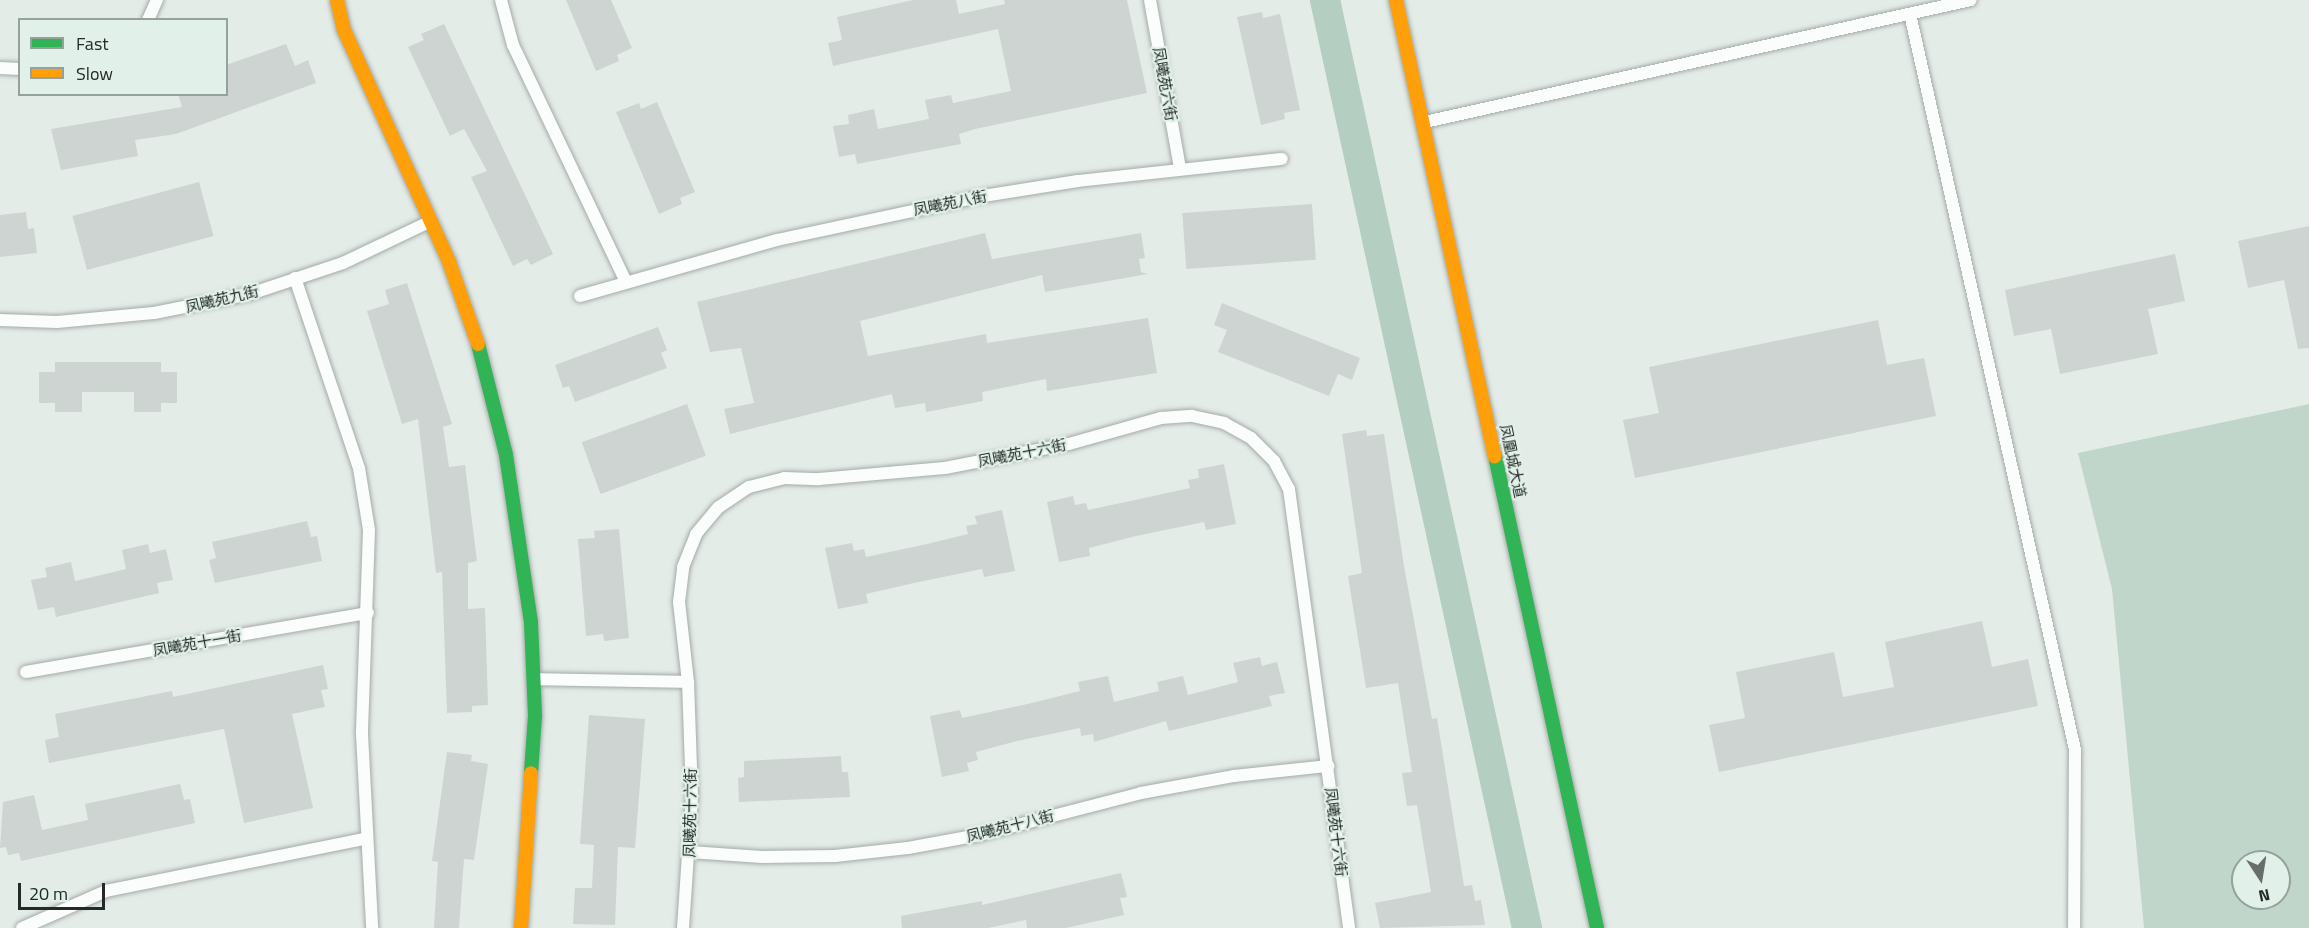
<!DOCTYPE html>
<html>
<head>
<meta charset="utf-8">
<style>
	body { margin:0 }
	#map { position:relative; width:2309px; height:928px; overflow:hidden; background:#e4ece8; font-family:"Titillium Web","Noto Sans SC",sans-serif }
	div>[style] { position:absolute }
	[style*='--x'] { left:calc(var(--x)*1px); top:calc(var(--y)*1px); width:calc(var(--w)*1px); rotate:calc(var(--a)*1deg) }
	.forest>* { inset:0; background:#c0d6cb }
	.canal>* { height:30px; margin:-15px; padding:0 15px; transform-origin:15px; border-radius:15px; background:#b4cec2 }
	.building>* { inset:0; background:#ced4d1; transform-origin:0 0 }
	.roads { filter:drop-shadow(0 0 2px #a4aba7) drop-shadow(0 0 2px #a4aba7) }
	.lane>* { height:12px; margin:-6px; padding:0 6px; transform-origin:6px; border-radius:6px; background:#fbfcfc }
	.fast>* { height:14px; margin:-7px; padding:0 7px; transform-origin:7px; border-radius:7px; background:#30b455 }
	.slow>* { height:14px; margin:-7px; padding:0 7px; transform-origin:7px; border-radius:7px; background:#ff9f0a }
	span { translate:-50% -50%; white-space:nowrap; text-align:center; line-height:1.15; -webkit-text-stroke:4.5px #e1f0e8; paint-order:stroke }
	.street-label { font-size:15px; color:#242a27 }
	.legend { position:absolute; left:18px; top:18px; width:210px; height:78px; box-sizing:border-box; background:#e1f0e8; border:2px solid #95a19b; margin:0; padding:8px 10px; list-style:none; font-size:18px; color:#242a27 }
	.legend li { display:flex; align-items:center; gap:12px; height:30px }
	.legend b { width:30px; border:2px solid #95a19b }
	.north { position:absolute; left:2231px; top:850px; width:60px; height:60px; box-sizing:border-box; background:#e1f0e8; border:2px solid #95a19b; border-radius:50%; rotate:168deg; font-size:16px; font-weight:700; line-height:24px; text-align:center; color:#242a27 }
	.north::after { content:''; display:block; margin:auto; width:21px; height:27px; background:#676e6b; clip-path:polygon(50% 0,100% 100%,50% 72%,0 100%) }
	.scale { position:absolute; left:18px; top:883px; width:87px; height:27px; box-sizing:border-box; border:3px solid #242a27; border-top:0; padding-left:8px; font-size:18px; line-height:21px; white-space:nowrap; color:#242a27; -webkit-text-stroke:4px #e1f0e8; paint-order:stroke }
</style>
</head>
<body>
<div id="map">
	<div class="forest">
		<div style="clip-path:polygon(evenodd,2309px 404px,2309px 928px,2144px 928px,2112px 589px,2078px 453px,2309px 404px,2243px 862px,2279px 862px,2279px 898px,2243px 898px,2243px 862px)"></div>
	</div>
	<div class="canal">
		<div style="--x:1325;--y:0;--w:950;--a:77.72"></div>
	</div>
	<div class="building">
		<div style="clip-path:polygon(566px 0,611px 0,632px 48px,617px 55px,619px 61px,596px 71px)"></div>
		<div style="clip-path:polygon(913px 0,956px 0,959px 14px,1005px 4px,1004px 0,1127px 0,1147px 93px,975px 129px,959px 134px,961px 144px,857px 164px,855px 154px,839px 157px,833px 126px,849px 124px,848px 115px,874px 109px,878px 129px,929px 119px,925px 100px,951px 95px,953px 103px,1011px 91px,998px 29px,833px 66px,828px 43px,842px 40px,837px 17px)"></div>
		<div style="clip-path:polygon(1262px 12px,1263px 18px,1280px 14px,1300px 110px,1284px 113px,1285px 119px,1261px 125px,1237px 17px)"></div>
		<div style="clip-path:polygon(444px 24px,553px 254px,531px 265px,527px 259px,513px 266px,471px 177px,487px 171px,464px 129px,450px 136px,408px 47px,424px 40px,421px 34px)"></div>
		<div style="clip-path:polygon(286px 44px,295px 66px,308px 60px,316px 83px,176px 134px,135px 140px,138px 156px,61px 170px,51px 129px,182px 107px,178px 94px,226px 94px,226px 65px)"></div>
		<div style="clip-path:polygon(657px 102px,695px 192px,680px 198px,682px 204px,659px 214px,616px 112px,639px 103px,641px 109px)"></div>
		<div style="left:199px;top:182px;width:56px;height:131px;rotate:75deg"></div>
		<div style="left:1312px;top:204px;width:56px;height:130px;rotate:86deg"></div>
		<div style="clip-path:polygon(26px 212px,28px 229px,34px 228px,37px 253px,0 257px,0 215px)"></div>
		<div style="clip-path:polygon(2309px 226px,2309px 348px,2298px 349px,2284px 280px,2248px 288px,2238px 241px)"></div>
		<div style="clip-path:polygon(985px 233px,992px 259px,1141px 233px,1145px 258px,1139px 259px,1141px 272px,1148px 274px,1045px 292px,1042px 275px,860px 321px,868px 356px,986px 334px,987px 343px,1148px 318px,1157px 373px,1047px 391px,1046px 379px,982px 392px,983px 401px,926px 412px,925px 403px,895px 408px,892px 394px,730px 434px,724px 409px,754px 403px,741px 348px,710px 352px,697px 302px)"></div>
		<div style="clip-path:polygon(2175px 254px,2185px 301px,2148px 309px,2158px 354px,2060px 374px,2051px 329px,2014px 336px,2005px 290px)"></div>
		<div style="clip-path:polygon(407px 283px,452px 424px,443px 427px,449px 467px,465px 465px,477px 561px,468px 563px,468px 609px,485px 608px,488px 705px,472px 706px,472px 712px,447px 713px,442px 572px,436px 573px,418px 419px,402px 424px,367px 311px,389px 304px,385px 290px)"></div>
		<div style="clip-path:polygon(1222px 303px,1360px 358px,1352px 380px,1338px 374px,1329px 396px,1218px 352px,1227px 330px,1214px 325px)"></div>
		<div style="clip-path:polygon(1878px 320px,1887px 365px,1924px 358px,1936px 416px,1635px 478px,1623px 420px,1659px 413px,1649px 367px)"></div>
		<div style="clip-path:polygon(658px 327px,667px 350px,661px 353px,667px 368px,575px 402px,569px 386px,563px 388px,555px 365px)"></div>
		<div style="clip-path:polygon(55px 362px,161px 362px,161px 372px,177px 372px,177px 403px,161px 403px,161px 412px,134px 412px,134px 392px,82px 392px,82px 412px,55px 412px,55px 403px,39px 403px,39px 372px,55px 372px)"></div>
		<div style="left:687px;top:404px;width:55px;height:112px;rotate:70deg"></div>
		<div style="clip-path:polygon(1366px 430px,1367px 436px,1384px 434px,1404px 566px,1432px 719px,1437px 718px,1464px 886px,1472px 885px,1475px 901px,1481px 900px,1485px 925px,1380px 928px,1375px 903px,1431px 892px,1417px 805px,1407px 806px,1402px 773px,1412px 772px,1398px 683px,1366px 688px,1348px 576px,1362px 573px,1342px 434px)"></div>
		<div style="clip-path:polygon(1224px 464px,1236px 524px,1206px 530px,1204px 522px,1136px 536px,1089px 548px,1090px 556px,1059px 562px,1047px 502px,1073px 496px,1075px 505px,1086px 503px,1088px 510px,1149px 497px,1190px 488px,1188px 480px,1199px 478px,1198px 469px)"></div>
		<div style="clip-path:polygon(1002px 510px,1015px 571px,984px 577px,982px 569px,914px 583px,866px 594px,868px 603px,838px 609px,825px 548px,852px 543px,854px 551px,864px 549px,866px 557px,927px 544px,968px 534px,966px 526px,977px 524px,975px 516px)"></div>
		<div style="clip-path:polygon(307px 521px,311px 537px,317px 536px,322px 561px,215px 583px,209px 560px,216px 558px,212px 542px)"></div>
		<div style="clip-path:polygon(619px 529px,629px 638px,604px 641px,603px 634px,586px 636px,578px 539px,595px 538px,594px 531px)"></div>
		<div style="clip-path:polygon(148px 544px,150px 553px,166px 549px,173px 580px,157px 583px,159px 593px,56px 617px,54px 607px,38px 610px,31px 580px,47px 577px,45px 568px,71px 562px,75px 581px,101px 575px,126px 569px,122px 550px)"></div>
		<div style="clip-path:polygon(1982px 621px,1992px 667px,2028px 659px,2038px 706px,1719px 772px,1709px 725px,1745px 718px,1736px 672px,1834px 652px,1843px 697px,1869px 692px,1894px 687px,1885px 642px)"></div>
		<div style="clip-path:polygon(1260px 657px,1262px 666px,1277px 662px,1285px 693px,1269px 696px,1272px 706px,1169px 731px,1166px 721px,1094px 742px,1093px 734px,1081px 736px,1080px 728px,1017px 741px,976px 752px,978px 760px,967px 763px,969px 771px,942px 777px,930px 716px,960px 710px,962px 718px,1032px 703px,1080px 691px,1078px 682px,1108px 676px,1114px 702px,1159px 691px,1157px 682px,1183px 676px,1188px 695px,1238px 682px,1233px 663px)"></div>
		<div style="clip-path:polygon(323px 665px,328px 689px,321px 690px,325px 707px,292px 714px,313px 808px,244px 823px,224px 729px,49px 763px,45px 740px,59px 737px,55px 714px,172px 691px,173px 697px)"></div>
		<div style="clip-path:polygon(589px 715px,645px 719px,635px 848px,618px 847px,615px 925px,573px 924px,575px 888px,592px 888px,594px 845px,580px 844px)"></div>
		<div style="clip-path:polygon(447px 752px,472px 755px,471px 761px,488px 764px,474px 860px,464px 859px,459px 928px,434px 928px,438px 862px,432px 861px)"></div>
		<div style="clip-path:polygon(841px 756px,842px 772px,848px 772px,850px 797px,739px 802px,738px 778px,744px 777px,744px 761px)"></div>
		<div style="clip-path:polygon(180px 784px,184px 800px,190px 799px,195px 823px,21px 861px,19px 853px,8px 855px,6px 847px,0 848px,3px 802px,34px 795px,42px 830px,88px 820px,85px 804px)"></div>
		<div style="clip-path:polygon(1121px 873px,1127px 897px,1120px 898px,1124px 915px,1066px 928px,1027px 928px,1026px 920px,988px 928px,902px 928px,901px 916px,982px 901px,982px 905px)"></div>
	</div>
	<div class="roads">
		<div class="lane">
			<div style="--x:501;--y:0;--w:47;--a:75.1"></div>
			<div style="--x:513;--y:45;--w:263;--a:64.5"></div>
			<div style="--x:1150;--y:0;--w:171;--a:79.9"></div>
			<div style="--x:1910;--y:14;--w:754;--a:77.36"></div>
			<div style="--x:2075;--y:750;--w:178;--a:90.3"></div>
			<div style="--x:148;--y:20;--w:22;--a:-66"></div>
			<div style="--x:0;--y:68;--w:20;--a:3"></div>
			<div style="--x:1425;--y:122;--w:559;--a:-12.6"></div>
			<div style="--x:295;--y:278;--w:200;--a:71.4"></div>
			<div style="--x:359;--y:468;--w:63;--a:80.8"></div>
			<div style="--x:369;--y:530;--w:204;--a:92"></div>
			<div style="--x:362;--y:734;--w:194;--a:87"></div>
			<div style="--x:580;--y:296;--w:205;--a:-15.9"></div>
			<div style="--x:777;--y:240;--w:205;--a:-12.1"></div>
			<div style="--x:977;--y:197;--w:102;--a:-9"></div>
			<div style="--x:1078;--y:181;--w:205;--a:-6.2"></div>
			<div style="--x:0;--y:320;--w:57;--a:2"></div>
			<div style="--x:57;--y:322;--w:97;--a:-5.3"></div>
			<div style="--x:154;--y:313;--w:98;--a:-11.2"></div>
			<div style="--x:250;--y:294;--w:98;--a:-18.4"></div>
			<div style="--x:343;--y:263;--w:95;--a:-25.5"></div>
			<div style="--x:26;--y:672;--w:347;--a:-9.8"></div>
			<div style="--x:533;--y:679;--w:155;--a:1.1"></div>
			<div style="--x:690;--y:852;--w:72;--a:4"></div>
			<div style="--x:762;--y:857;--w:73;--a:-0.8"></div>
			<div style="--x:835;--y:856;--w:73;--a:-6.3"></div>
			<div style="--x:908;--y:848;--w:72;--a:-10.4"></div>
			<div style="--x:979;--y:835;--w:167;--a:-14.5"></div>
			<div style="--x:1141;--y:793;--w:95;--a:-10.4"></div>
			<div style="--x:1234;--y:776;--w:95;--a:-6.1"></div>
			<div style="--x:22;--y:928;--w:92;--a:-23.8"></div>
			<div style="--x:106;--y:891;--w:264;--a:-11.4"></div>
			<div style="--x:683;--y:928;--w:132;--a:-86.1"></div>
			<div style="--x:692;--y:796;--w:114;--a:-92"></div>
			<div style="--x:688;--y:682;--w:81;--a:-96.4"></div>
			<div style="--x:679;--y:602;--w:35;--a:-83"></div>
			<div style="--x:683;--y:567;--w:35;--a:-68"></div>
			<div style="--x:696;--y:534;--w:35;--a:-50"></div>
			<div style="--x:719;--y:507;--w:36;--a:-34"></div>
			<div style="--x:749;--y:487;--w:36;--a:-14"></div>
			<div style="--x:784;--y:478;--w:35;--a:2"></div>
			<div style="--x:819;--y:479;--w:126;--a:-5"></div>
			<div style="--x:945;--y:468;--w:126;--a:-11"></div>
			<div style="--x:1069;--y:444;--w:96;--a:-15.8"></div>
			<div style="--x:1161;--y:418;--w:31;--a:-4"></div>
			<div style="--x:1192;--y:416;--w:33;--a:12"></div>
			<div style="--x:1224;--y:423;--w:31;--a:29"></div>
			<div style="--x:1251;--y:438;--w:33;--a:45"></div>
			<div style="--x:1274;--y:461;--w:32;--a:62"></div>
			<div style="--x:1289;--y:489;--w:443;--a:82.2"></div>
		</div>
		<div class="fast">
			<div style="--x:478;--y:344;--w:114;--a:75.8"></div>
			<div style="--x:506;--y:455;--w:170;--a:81.5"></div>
			<div style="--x:531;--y:623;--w:93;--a:87.5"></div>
			<div style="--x:535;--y:716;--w:57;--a:94"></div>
			<div style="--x:1495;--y:456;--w:483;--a:77.8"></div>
		</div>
		<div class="slow">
			<div style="--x:337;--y:0;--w:31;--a:77"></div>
			<div style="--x:344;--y:30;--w:255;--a:65.6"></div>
			<div style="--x:449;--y:262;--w:87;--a:70.5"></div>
			<div style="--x:1396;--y:0;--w:467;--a:77.8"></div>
			<div style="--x:521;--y:928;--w:155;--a:-86.3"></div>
		</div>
	</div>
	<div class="street-label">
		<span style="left:1165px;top:84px;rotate:80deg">凤曦苑六街</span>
		<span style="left:950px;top:203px;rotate:-11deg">凤曦苑八街</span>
		<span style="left:222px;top:299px;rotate:-13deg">凤曦苑九街</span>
		<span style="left:1022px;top:453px;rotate:-11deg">凤曦苑十六街</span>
		<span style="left:1513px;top:461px;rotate:78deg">凤凰城大道</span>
		<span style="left:197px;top:643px;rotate:-10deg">凤曦苑十一街</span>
		<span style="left:690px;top:813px;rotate:-89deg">凤曦苑十六街</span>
		<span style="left:1010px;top:826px;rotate:-14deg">凤曦苑十八街</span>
		<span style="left:1336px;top:832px;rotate:83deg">凤曦苑十六街</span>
	</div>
	<ul class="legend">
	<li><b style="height:8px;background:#30b455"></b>Fast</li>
	<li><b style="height:8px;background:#ff9f0a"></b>Slow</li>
	</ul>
	<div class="north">N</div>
	<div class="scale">20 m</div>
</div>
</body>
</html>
